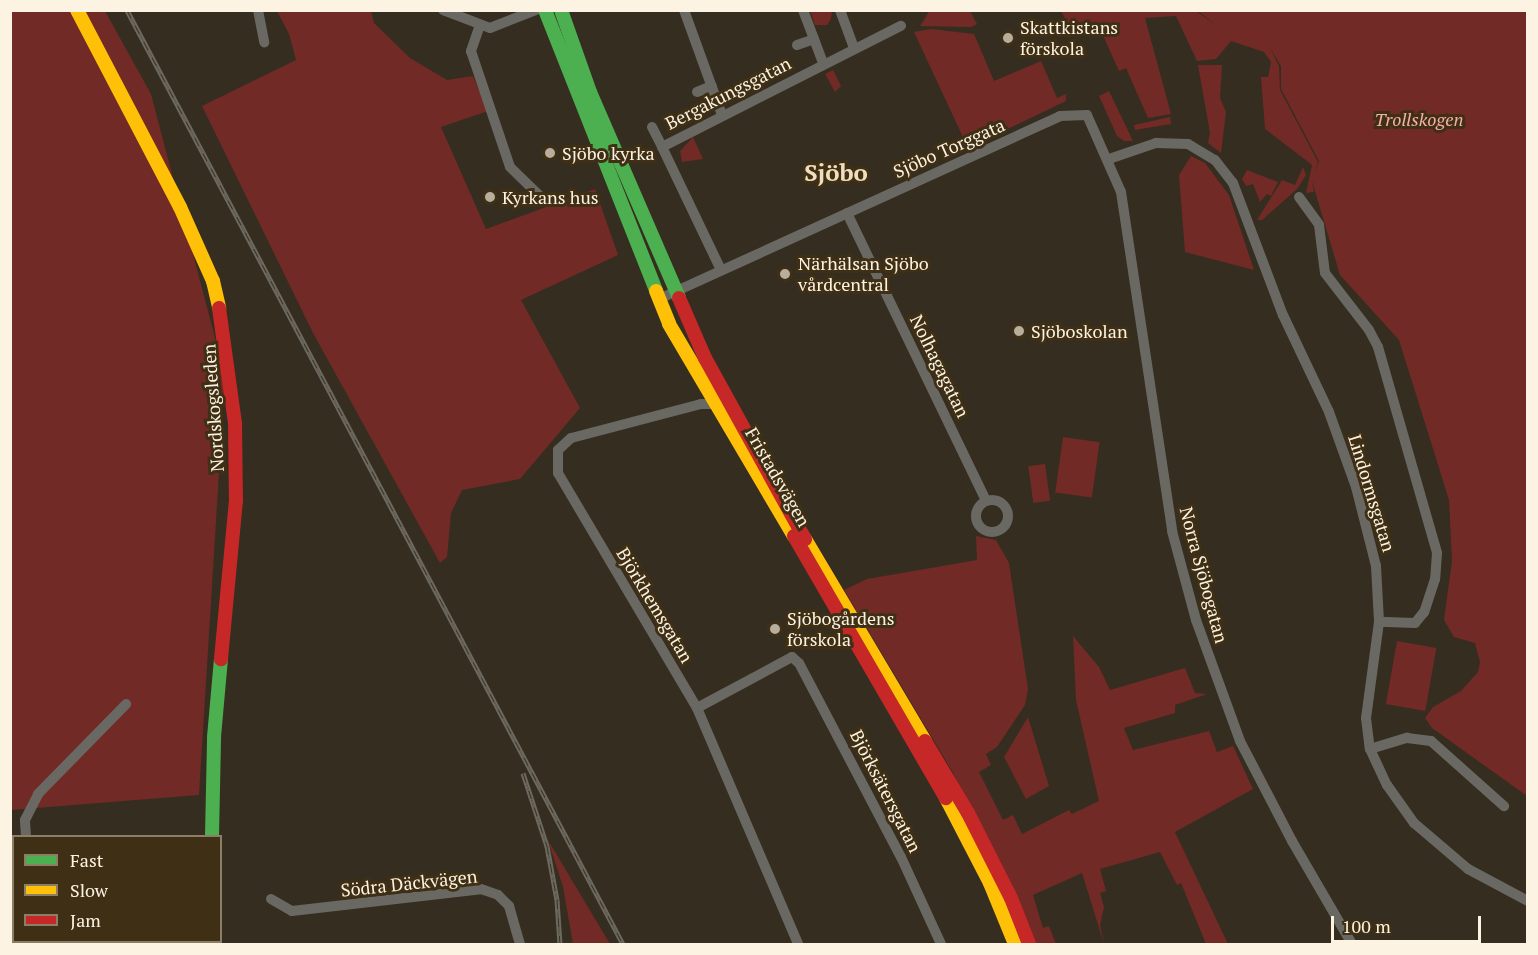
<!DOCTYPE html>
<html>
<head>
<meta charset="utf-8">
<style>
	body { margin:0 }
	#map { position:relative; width:1538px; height:955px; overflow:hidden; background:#352d1f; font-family:"PT Serif",serif }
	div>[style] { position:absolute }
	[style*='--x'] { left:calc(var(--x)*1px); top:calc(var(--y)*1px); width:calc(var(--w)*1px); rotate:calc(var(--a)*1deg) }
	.green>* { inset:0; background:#712a25; transform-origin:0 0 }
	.street>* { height:10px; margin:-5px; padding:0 5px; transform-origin:5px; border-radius:5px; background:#6a6863 }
	.street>.ring { margin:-5px; padding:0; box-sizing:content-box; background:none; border:10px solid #6a6863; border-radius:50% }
	.fast>* { height:14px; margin:-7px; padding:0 7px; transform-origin:7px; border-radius:7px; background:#4caf50 }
	.slow>* { height:14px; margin:-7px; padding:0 7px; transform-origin:7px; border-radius:7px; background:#ffc107 }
	.jam>* { height:14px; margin:-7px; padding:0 7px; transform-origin:7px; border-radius:7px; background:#c62828 }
	.rail>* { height:5px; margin-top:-2.5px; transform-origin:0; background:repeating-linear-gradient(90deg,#3f3015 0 9px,#6c6960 0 18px); box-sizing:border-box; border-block:2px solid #6c6960 }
	.dots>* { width:16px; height:16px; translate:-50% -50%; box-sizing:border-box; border:3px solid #3f3015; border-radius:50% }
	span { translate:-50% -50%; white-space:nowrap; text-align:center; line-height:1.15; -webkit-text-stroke:6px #3f3015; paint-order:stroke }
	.poi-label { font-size:18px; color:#fdf3e3 }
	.left { translate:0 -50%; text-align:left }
	.street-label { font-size:18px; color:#fdf3e3 }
	.park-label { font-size:18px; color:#f7aea7; font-style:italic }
	.district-label { font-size:24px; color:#f0debe; font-weight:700 }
	.frame { position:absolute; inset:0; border:12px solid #fdf3e3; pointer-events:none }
	.legend { position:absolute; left:12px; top:835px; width:210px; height:108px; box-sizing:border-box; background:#3f3015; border:2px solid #8b7e67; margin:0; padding:8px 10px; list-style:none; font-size:18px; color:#fdf3e3 }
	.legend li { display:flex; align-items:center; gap:12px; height:30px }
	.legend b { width:30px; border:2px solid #8b7e67 }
	.scale { position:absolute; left:1331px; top:916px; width:150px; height:27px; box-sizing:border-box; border:3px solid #fdf3e3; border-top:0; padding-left:8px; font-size:18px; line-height:21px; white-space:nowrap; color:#fdf3e3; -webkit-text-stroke:4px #3f3015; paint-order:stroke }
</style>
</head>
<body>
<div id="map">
	<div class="green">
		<div style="clip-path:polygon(930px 10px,970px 11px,977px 24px,971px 27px,920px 26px)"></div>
		<div style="clip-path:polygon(11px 11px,105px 11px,151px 94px,225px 376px,199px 795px,11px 810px)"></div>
		<div style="clip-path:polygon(277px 11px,371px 11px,374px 23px,410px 58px,447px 80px,473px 76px,488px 111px,441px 127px,486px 229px,595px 189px,618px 255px,521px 300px,580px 408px,520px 479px,462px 490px,451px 513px,447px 557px,440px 563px,313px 333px,202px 106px,296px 60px,289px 34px)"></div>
		<div style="clip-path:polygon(810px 11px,832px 11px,831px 19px,827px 25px,815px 25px)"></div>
		<div style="clip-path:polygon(evenodd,1061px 11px,1196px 11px,1216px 25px,1198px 11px,1527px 11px,1527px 796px,1432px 728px,1425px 718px,1433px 707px,1461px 691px,1478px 672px,1480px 662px,1475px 643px,1454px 637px,1444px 620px,1452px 561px,1449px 500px,1399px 340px,1340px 275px,1312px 181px,1314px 192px,1306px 193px,1312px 165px,1265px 129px,1261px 77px,1268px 77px,1271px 62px,1264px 52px,1231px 41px,1216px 59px,1197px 61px,1176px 16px,1145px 18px,1171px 114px,1148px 118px,1126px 68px,1119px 71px,1097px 22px,1072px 31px,1061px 11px,1270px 48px,1281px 66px,1281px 89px,1319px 161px,1314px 175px,1318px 162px,1280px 90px,1279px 66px,1270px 48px)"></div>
		<div style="clip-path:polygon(931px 29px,974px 34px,994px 81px,1041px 61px,1057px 98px,1066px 94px,1066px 101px,968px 148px,914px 32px)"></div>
		<div style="clip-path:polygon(1198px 65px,1222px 65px,1220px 98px,1226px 112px,1221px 153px,1208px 143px,1210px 133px)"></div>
		<div style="clip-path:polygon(833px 70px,841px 86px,835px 92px,825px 74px)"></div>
		<div style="clip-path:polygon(1109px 91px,1133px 141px,1124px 141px,1117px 136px,1099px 96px)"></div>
		<div style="clip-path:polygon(1170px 117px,1171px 124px,1135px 130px,1134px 125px)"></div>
		<div style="clip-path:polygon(693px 137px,703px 159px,682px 162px,680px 151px)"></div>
		<div style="clip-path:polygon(1191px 156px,1205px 163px,1229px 195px,1254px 270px,1185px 252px,1179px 175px)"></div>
		<div style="clip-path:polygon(1303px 167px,1306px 175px,1297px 189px,1262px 220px,1257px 220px,1282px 180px,1295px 185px)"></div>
		<div style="clip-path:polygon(1247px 170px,1278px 182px,1271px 196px,1267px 194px,1260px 202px,1253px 184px,1246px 186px,1242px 179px)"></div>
		<div style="left:1063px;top:437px;width:37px;height:56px;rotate:8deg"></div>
		<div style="left:1045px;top:464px;width:37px;height:17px;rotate:82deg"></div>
		<div style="clip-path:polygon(976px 536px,996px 540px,1009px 563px,1028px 689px,1025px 705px,997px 747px,986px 754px,991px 765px,979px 772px,1003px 820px,1013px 815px,1022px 834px,1069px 810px,1072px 814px,1099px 801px,1076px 700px,1073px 636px,1099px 667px,1110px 690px,1185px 668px,1195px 693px,1207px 694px,1175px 705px,1175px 713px,1124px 728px,1133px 750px,1209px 731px,1217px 752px,1233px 746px,1253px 789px,1175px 832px,1228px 944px,1206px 944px,1181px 883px,1177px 885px,1160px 852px,1100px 869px,1106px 891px,1100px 893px,1104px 907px,1100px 925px,1104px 944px,1082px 873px,1033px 895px,1043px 928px,1049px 926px,1056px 944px,1034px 944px,952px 771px,844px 590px,867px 579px,977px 560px)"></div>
		<div style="left:1397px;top:641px;width:40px;height:64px;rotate:10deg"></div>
		<div style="clip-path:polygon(1028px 717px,1049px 786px,1026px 799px,1004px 757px)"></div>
		<div style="clip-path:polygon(548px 840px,610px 944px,573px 944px,563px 887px)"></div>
	</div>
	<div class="street">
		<div style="--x:258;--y:10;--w:33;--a:79"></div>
		<div style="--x:443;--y:10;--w:50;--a:21"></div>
		<div style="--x:490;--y:28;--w:49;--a:-21.4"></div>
		<div style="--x:684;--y:10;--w:112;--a:70.1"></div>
		<div style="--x:803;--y:10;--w:57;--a:69.3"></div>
		<div style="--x:840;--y:10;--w:40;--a:69.8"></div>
		<div style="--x:480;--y:25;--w:28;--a:109"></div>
		<div style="--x:471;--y:51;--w:122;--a:71.4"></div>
		<div style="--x:510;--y:167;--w:49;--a:44.2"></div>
		<div style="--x:797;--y:45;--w:18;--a:-19"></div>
		<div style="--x:697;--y:92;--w:16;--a:-22"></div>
		<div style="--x:652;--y:127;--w:22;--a:63"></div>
		<div style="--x:1109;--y:159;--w:50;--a:-18.8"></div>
		<div style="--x:1156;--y:143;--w:32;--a:2"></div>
		<div style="--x:1188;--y:144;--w:31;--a:31"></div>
		<div style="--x:1215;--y:160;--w:29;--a:52"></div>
		<div style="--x:1233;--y:183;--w:141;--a:69.3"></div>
		<div style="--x:1283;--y:315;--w:107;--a:64.6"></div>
		<div style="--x:1329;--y:412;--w:80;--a:70.2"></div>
		<div style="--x:1356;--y:487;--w:81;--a:75.8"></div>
		<div style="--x:1376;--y:566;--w:56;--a:86.9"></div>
		<div style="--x:1379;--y:622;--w:97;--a:97.7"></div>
		<div style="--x:1366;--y:718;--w:31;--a:83"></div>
		<div style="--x:1370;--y:749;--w:40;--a:65"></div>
		<div style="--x:1387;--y:785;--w:47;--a:54.6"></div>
		<div style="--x:1414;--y:823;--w:71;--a:40.4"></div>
		<div style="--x:1468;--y:869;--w:68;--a:28.1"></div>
		<div style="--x:1299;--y:197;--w:34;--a:54"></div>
		<div style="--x:1319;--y:225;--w:48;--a:82.9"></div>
		<div style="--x:1325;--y:273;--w:72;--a:52.3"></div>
		<div style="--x:1369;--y:330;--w:19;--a:62"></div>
		<div style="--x:1378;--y:347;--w:214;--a:74"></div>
		<div style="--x:1437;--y:553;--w:26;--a:94"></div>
		<div style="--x:1435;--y:579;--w:35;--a:108"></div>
		<div style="--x:1424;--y:612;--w:14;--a:129"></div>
		<div style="--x:1415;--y:623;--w:36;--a:-178"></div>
		<div style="--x:847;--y:213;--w:320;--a:64.2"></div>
		<div style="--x:721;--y:270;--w:136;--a:-115.6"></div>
		<div style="--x:662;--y:147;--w:268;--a:-26.9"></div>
		<div style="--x:659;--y:299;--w:441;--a:-24.5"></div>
		<div style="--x:1060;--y:116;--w:27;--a:-2"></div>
		<div style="--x:1087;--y:115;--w:84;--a:66.2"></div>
		<div style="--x:1121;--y:192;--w:343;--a:81.4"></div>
		<div style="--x:1172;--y:531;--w:92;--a:74.9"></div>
		<div style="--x:1196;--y:620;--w:129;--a:70"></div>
		<div style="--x:1240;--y:741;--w:113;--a:62.5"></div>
		<div style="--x:1292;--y:841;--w:119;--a:59.8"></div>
		<div style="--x:720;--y:404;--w:19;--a:180"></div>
		<div style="--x:701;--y:404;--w:134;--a:165.3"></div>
		<div style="--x:571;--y:438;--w:18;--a:137"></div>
		<div style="--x:558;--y:450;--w:23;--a:90"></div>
		<div style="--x:558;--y:473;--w:273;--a:59.4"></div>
		<div style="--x:697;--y:708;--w:257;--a:66.8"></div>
		<div class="ring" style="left:976px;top:500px;width:22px;height:22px"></div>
		<div style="--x:697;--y:708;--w:108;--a:-28.2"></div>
		<div style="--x:792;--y:657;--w:9;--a:41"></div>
		<div style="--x:799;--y:663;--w:219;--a:62.3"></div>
		<div style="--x:901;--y:857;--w:96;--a:65.3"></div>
		<div style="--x:1370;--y:749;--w:39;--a:-17"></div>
		<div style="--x:1407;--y:738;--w:24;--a:7"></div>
		<div style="--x:1431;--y:741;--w:98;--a:41.7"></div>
		<div style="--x:26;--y:836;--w:16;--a:-94"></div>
		<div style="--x:25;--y:820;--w:29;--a:-63"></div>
		<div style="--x:38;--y:794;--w:126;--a:-45.6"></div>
		<div style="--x:271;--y:899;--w:24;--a:30"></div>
		<div style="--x:292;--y:911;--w:190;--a:-6.6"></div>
		<div style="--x:481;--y:889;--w:18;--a:19"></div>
		<div style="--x:498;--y:895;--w:16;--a:45"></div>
		<div style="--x:509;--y:906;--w:40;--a:74"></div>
		<div style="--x:36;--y:942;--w:2;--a:90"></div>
	</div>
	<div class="fast">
		<div style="--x:545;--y:10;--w:302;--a:68.4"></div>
		<div style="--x:561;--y:10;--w:87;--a:70.5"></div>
		<div style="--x:590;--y:92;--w:224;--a:66.6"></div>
		<div style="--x:212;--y:836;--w:99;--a:-88.8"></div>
		<div style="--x:214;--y:737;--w:78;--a:-84.9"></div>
	</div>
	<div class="slow">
		<div style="--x:77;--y:10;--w:222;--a:62.4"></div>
		<div style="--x:180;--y:207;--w:81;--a:66"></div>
		<div style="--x:213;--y:281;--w:28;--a:77"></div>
		<div style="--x:656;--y:291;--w:35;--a:68"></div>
		<div style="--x:669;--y:324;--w:246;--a:59.5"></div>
		<div style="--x:805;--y:539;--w:235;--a:59.3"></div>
		<div style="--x:946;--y:798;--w:96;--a:62.6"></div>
		<div style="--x:990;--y:883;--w:66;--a:67.7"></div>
		<div style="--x:215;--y:942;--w:2;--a:90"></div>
	</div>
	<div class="jam">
		<div style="--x:679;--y:298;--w:65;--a:66.6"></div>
		<div style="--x:705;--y:358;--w:207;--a:61.1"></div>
		<div style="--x:219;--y:308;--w:116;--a:82.1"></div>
		<div style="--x:235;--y:423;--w:77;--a:89.3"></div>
		<div style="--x:236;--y:500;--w:160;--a:95.4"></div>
		<div style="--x:794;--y:536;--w:303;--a:59.9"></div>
		<div style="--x:925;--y:741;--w:84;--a:59.2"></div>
		<div style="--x:968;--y:813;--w:95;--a:63.2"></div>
		<div style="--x:1011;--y:898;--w:49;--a:68.6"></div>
	</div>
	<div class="rail">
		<div style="--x:127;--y:10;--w:1058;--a:62.03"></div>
		<div style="--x:523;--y:773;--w:77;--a:71.8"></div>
		<div style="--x:547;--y:846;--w:55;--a:79.5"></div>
		<div style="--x:557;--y:900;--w:44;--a:86.1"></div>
	</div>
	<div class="dots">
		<div style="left:1008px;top:38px;background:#b7ae9e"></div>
		<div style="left:550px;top:153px;background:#b7ae9e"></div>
		<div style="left:490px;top:197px;background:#b7ae9e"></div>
		<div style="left:785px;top:274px;background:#b7ae9e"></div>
		<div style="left:1019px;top:331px;background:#b7ae9e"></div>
		<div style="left:775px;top:629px;background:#b7ae9e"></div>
	</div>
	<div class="poi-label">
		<span class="left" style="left:1020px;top:38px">Skattkistans<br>förskola</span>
		<span class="left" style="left:562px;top:153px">Sjöbo kyrka</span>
		<span class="left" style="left:502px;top:197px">Kyrkans hus</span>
		<span class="left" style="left:798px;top:274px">Närhälsan Sjöbo<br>vårdcentral</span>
		<span class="left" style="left:1031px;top:331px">Sjöboskolan</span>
		<span class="left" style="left:787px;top:629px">Sjöbogårdens<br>förskola</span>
	</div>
	<div class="street-label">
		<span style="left:728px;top:93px;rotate:-27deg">Bergakungsgatan</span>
		<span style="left:949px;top:148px;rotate:-24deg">Sjöbo Torggata</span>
		<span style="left:940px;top:366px;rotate:64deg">Nolhagagatan</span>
		<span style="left:213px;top:408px;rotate:-94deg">Nordskogsleden</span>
		<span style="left:778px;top:477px;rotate:60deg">Fristadsvägen</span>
		<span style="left:1372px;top:493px;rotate:73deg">Lindormsgatan</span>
		<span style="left:1204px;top:575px;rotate:75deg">Norra Sjöbogatan</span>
		<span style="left:655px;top:605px;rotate:59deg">Björkhemsgatan</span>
		<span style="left:886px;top:791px;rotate:63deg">Björksätersgatan</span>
		<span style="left:409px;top:883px;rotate:-6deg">Södra Däckvägen</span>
	</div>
	<div class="park-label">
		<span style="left:1419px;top:119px">Trollskogen</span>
	</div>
	<div class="district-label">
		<span style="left:836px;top:173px">Sjöbo</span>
	</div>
	<div class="frame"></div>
	<ul class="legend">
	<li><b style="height:8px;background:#4caf50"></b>Fast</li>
	<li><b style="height:8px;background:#ffc107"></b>Slow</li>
	<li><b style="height:8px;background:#c62828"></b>Jam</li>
	</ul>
	<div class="scale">100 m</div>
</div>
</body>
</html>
